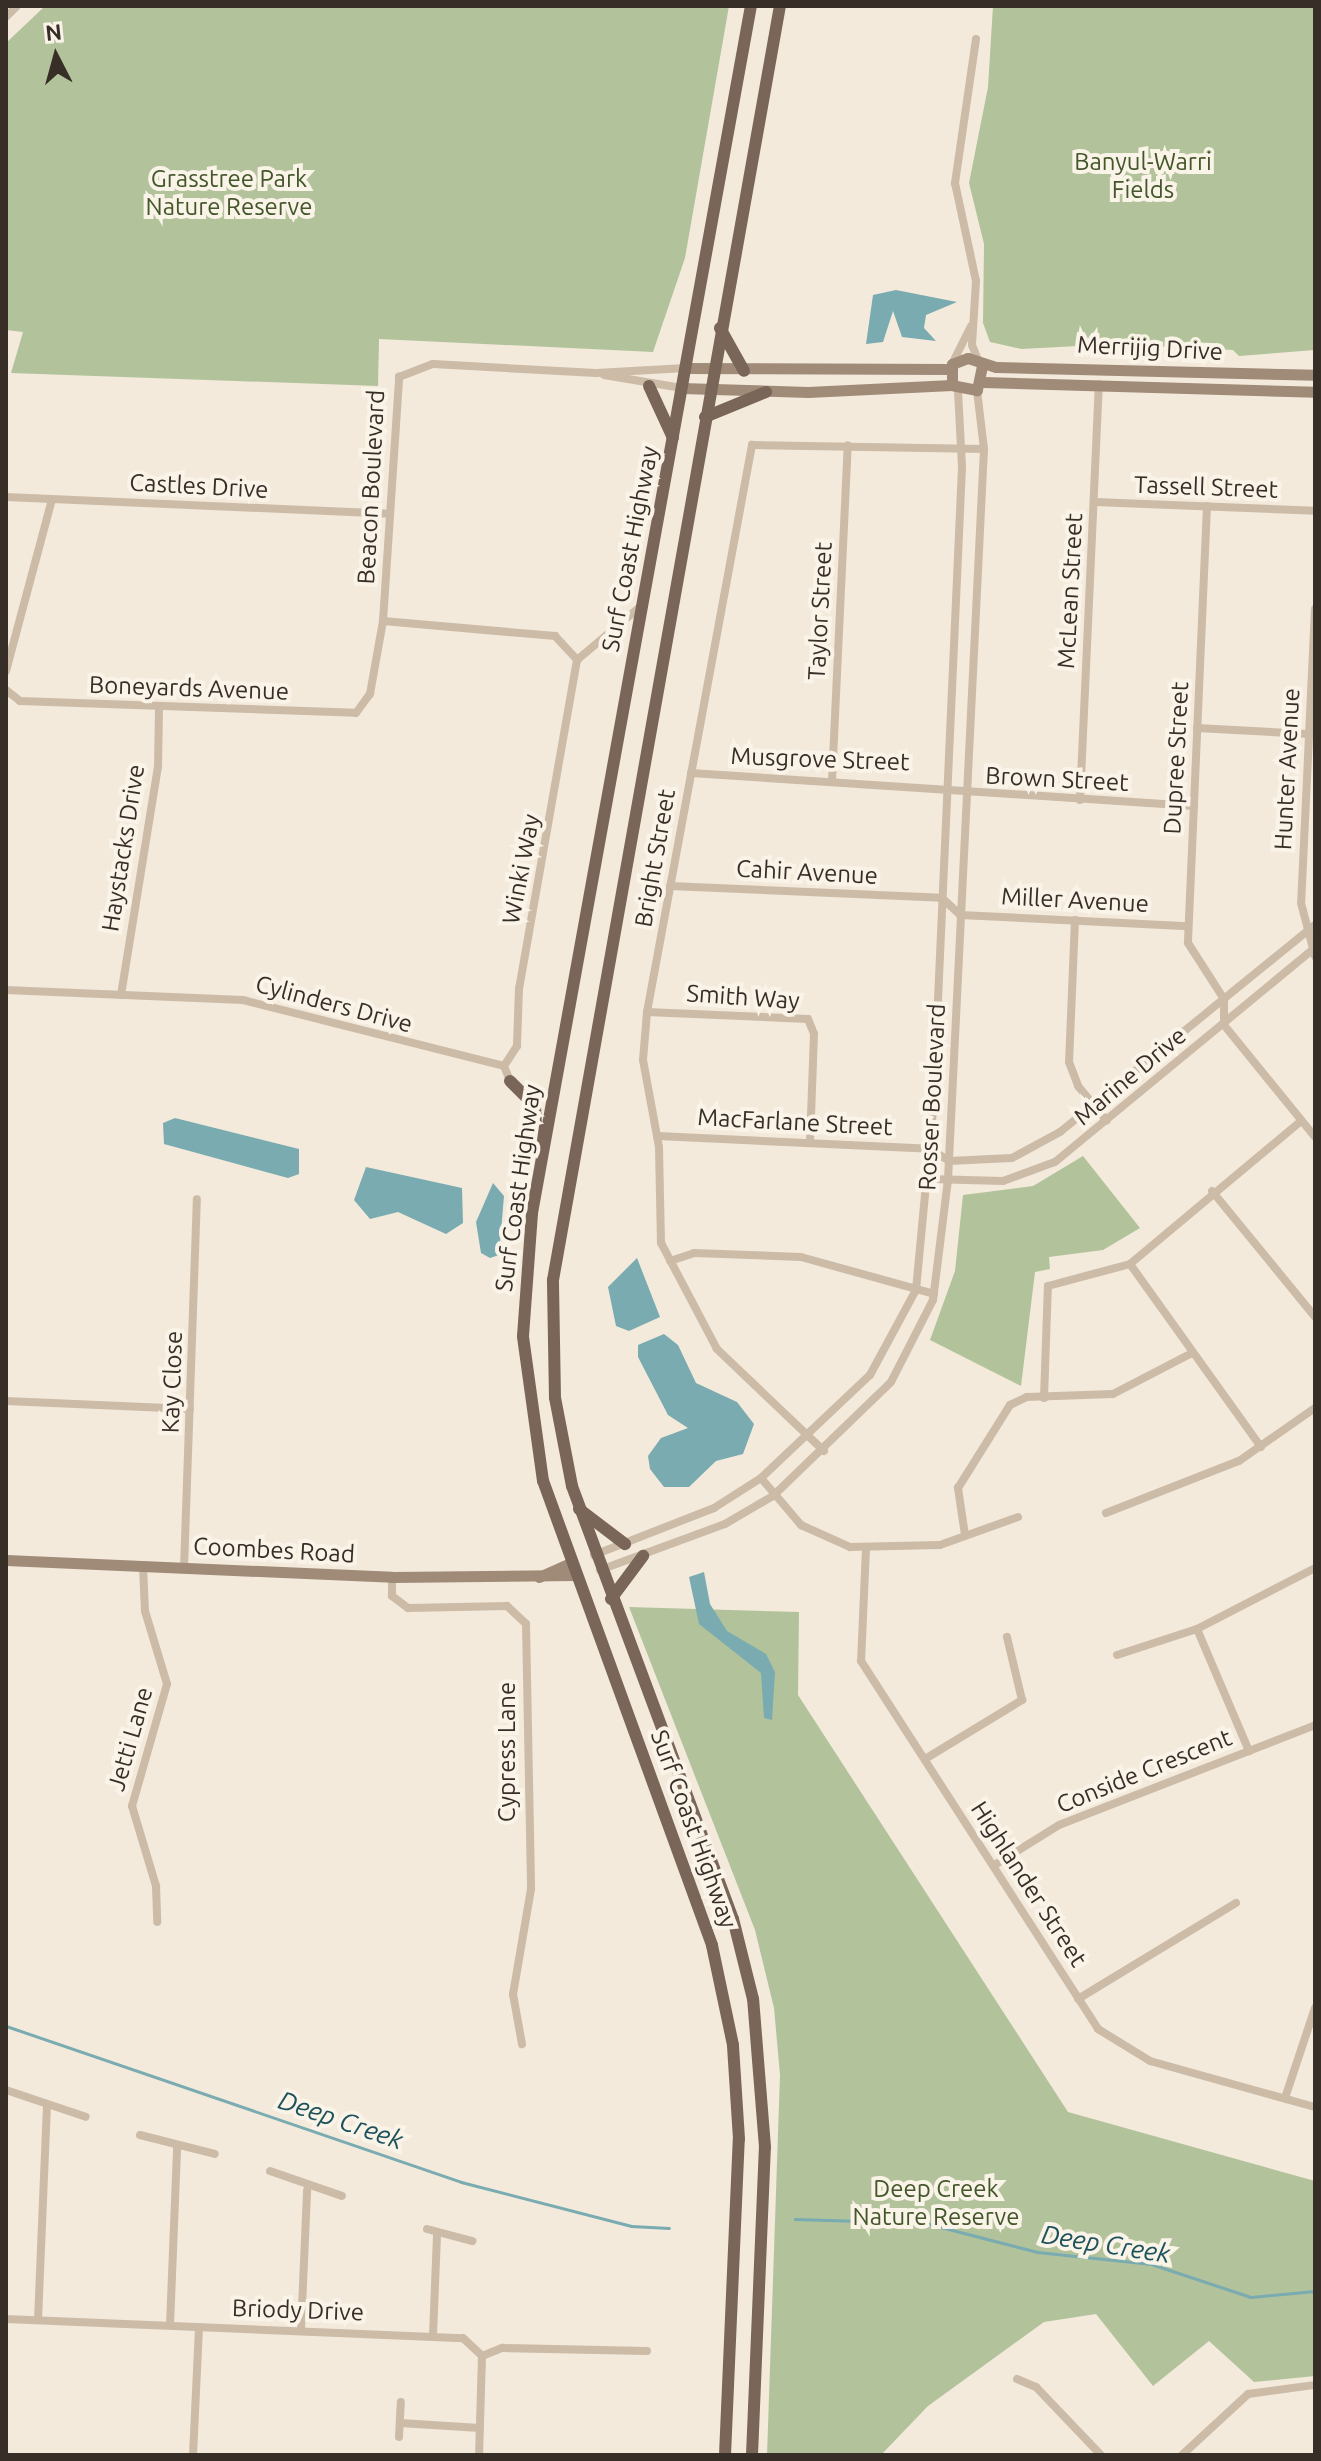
<!DOCTYPE html>
<html>
<head>
<meta charset="utf-8">
<style>
	body { margin:0 }
	#map { position:relative; width:1321px; height:2461px; overflow:hidden; background:#f3eadc; font-family:Ubuntu,sans-serif }
	div>[style] { position:absolute }
	[style*='--x'] { left:calc(var(--x)*1px); top:calc(var(--y)*1px); width:calc(var(--w)*1px); rotate:calc(var(--a)*1deg) }
	.green>* { inset:0; background:#b2c39b }
	.water>* { inset:0; background:#79abb1 }
	.stream>* { height:3px; margin:-1.5px; padding:0 1.5px; transform-origin:1.5px; border-radius:1.5px; background:#79abb1 }
	.street>* { height:8px; margin:-4px; padding:0 4px; transform-origin:4px; border-radius:4px; background:#ccbba7 }
	.secondary>* { height:11px; margin:-5.5px; padding:0 5.5px; transform-origin:5.5px; border-radius:5.5px; background:#a08a78 }
	.primary>* { height:12px; margin:-6px; padding:0 6px; transform-origin:6px; border-radius:6px; background:#7a6658 }
	span { translate:-50% -50%; white-space:nowrap; text-align:center; line-height:1.15; -webkit-text-stroke:8px #faf3e8; paint-order:stroke }
	.park-label { font-size:24px; color:#43572a }
	.street-label { font-size:24px; color:#382e28 }
	.water-label { font-size:26px; color:#1c525b; font-style:italic }
	.frame { position:absolute; inset:0; border:8px solid #382e28; pointer-events:none }
	.north { position:absolute; left:16px; top:16px; width:80px; height:80px; -webkit-text-stroke:6px #faf3e8; paint-order:stroke; rotate:354deg; font-size:22px; font-weight:700; line-height:32px; text-align:center; color:#382e28 }
	.north::after { content:''; display:block; margin:auto; width:28px; height:36px; background:#382e28; clip-path:polygon(50% 0,100% 100%,50% 72%,0 100%) }
</style>
</head>
<body>
<div id="map">
	<div class="green">
		<div style="clip-path:polygon(45px 6px,729px 6px,685px 258px,653px 352px,379px 339px,378px 386px,11px 373px,23px 332px,6px 330px,6px 43px)"></div>
		<div style="clip-path:polygon(993px 6px,1315px 6px,1315px 350px,1239px 356px,1233px 350px,1116px 344px,1021px 349px,990px 342px,983px 323px,984px 244px,969px 183px,988px 87px)"></div>
		<div style="clip-path:polygon(1083px 1156px,1140px 1228px,1103px 1250px,1049px 1257px,1050px 1269px,1035px 1272px,1021px 1386px,930px 1340px,955px 1271px,963px 1195px,1033px 1186px)"></div>
		<div style="clip-path:polygon(629px 1607px,799px 1612px,798px 1695px,1068px 2112px,1315px 2181px,1315px 2376px,1254px 2382px,1209px 2341px,1153px 2386px,1096px 2314px,1044px 2322px,928px 2406px,881px 2455px,767px 2455px,780px 2075px,774px 2008px,755px 1930px)"></div>
	</div>
	<div class="water">
		<div style="clip-path:polygon(896px 290px,957px 302px,926px 315px,924px 328px,936px 341px,902px 337px,893px 311px,883px 342px,866px 344px,873px 295px)"></div>
		<div style="clip-path:polygon(175px 1118px,299px 1149px,299px 1174px,288px 1178px,164px 1144px,163px 1123px)"></div>
		<div style="clip-path:polygon(366px 1167px,462px 1188px,463px 1223px,446px 1234px,398px 1212px,370px 1219px,354px 1200px)"></div>
		<div style="clip-path:polygon(493px 1183px,504px 1196px,499px 1255px,490px 1258px,481px 1253px,476px 1222px)"></div>
		<div style="clip-path:polygon(637px 1258px,660px 1317px,629px 1331px,616px 1326px,608px 1287px)"></div>
		<div style="clip-path:polygon(664px 1334px,678px 1345px,696px 1383px,737px 1402px,754px 1424px,743px 1454px,716px 1461px,689px 1487px,664px 1487px,650px 1469px,648px 1456px,661px 1438px,688px 1428px,668px 1415px,638px 1357px,638px 1345px)"></div>
		<div style="clip-path:polygon(704px 1572px,710px 1604px,727px 1631px,766px 1654px,775px 1672px,772px 1720px,764px 1718px,761px 1673px,699px 1624px,689px 1577px)"></div>
	</div>
	<div class="stream">
		<div style="--x:6;--y:2026;--w:481;--a:18.9"></div>
		<div style="--x:461;--y:2182;--w:176;--a:14.5"></div>
		<div style="--x:631;--y:2226;--w:38;--a:3"></div>
		<div style="--x:795;--y:2219;--w:130;--a:1.8"></div>
		<div style="--x:925;--y:2223;--w:116;--a:14.5"></div>
		<div style="--x:1037;--y:2252;--w:115;--a:6"></div>
		<div style="--x:1151;--y:2264;--w:105;--a:18.3"></div>
		<div style="--x:1251;--y:2297;--w:64;--a:-5.4"></div>
	</div>
	<div class="street">
		<div style="--x:6;--y:17;--w:16;--a:-45"></div>
		<div style="--x:976;--y:39;--w:146;--a:98.3"></div>
		<div style="--x:955;--y:183;--w:100;--a:77.9"></div>
		<div style="--x:976;--y:281;--w:64;--a:93.6"></div>
		<div style="--x:972;--y:345;--w:18;--a:68"></div>
		<div style="--x:952;--y:364;--w:42;--a:-63.4"></div>
		<div style="--x:604;--y:375;--w:79;--a:9.5"></div>
		<div style="--x:6;--y:497;--w:384;--a:2.5"></div>
		<div style="--x:1095;--y:502;--w:220;--a:2.3"></div>
		<div style="--x:1207;--y:506;--w:437;--a:92.5"></div>
		<div style="--x:1188;--y:943;--w:67;--a:57.3"></div>
		<div style="--x:1224;--y:999;--w:26;--a:90"></div>
		<div style="--x:1224;--y:1025;--w:144;--a:50.9"></div>
		<div style="--x:1315;--y:609;--w:294;--a:92.7"></div>
		<div style="--x:1301;--y:903;--w:55;--a:75.2"></div>
		<div style="--x:383;--y:621;--w:173;--a:5"></div>
		<div style="--x:555;--y:636;--w:33;--a:47"></div>
		<div style="--x:577;--y:660;--w:333;--a:100"></div>
		<div style="--x:519;--y:988;--w:58;--a:92"></div>
		<div style="--x:517;--y:1046;--w:24;--a:123"></div>
		<div style="--x:504;--y:1066;--w:16;--a:68"></div>
		<div style="--x:577;--y:660;--w:82;--a:-40.1"></div>
		<div style="--x:6;--y:671;--w:178;--a:-75"></div>
		<div style="--x:6;--y:690;--w:18;--a:38"></div>
		<div style="--x:20;--y:701;--w:336;--a:2"></div>
		<div style="--x:356;--y:713;--w:24;--a:-54"></div>
		<div style="--x:370;--y:694;--w:74;--a:-79.9"></div>
		<div style="--x:383;--y:621;--w:245;--a:-86.2"></div>
		<div style="--x:399;--y:377;--w:36;--a:-21"></div>
		<div style="--x:433;--y:364;--w:163;--a:3.2"></div>
		<div style="--x:596;--y:373;--w:90;--a:-3.2"></div>
		<div style="--x:1197;--y:728;--w:112;--a:3.1"></div>
		<div style="--x:691;--y:773;--w:504;--a:3.75"></div>
		<div style="--x:832;--y:780;--w:335;--a:-87.3"></div>
		<div style="--x:1080;--y:800;--w:416;--a:-87.4"></div>
		<div style="--x:670;--y:886;--w:272;--a:2.5"></div>
		<div style="--x:942;--y:898;--w:25;--a:43"></div>
		<div style="--x:960;--y:915;--w:228;--a:2.8"></div>
		<div style="--x:1075;--y:920;--w:142;--a:92.4"></div>
		<div style="--x:1069;--y:1062;--w:26;--a:69"></div>
		<div style="--x:1078;--y:1086;--w:45;--a:50.4"></div>
		<div style="--x:6;--y:990;--w:237;--a:2.4"></div>
		<div style="--x:243;--y:1000;--w:269;--a:14.2"></div>
		<div style="--x:121;--y:995;--w:231;--a:-80.8"></div>
		<div style="--x:158;--y:767;--w:60;--a:-89"></div>
		<div style="--x:647;--y:1012;--w:161;--a:2.5"></div>
		<div style="--x:808;--y:1019;--w:16;--a:68"></div>
		<div style="--x:814;--y:1034;--w:109;--a:92.1"></div>
		<div style="--x:658;--y:1136;--w:272;--a:2.7"></div>
		<div style="--x:930;--y:1149;--w:22;--a:32"></div>
		<div style="--x:949;--y:1161;--w:63;--a:-2.7"></div>
		<div style="--x:1012;--y:1158;--w:55;--a:-28.4"></div>
		<div style="--x:1060;--y:1132;--w:328;--a:-39.1"></div>
		<div style="--x:929;--y:1179;--w:74;--a:1.5"></div>
		<div style="--x:1003;--y:1181;--w:55;--a:-20.1"></div>
		<div style="--x:1055;--y:1162;--w:337;--a:-39.5"></div>
		<div style="--x:1212;--y:1191;--w:163;--a:50.7"></div>
		<div style="--x:670;--y:1261;--w:25;--a:-18"></div>
		<div style="--x:694;--y:1253;--w:107;--a:2.1"></div>
		<div style="--x:801;--y:1257;--w:138;--a:15.5"></div>
		<div style="--x:1044;--y:1398;--w:112;--a:-88"></div>
		<div style="--x:1048;--y:1286;--w:85;--a:-15"></div>
		<div style="--x:6;--y:1401;--w:184;--a:2.5"></div>
		<div style="--x:1261;--y:1447;--w:225;--a:-125.6"></div>
		<div style="--x:1130;--y:1264;--w:223;--a:-39.9"></div>
		<div style="--x:824;--y:1451;--w:148;--a:-136.4"></div>
		<div style="--x:717;--y:1349;--w:120;--a:-117.8"></div>
		<div style="--x:661;--y:1243;--w:96;--a:-91.2"></div>
		<div style="--x:659;--y:1147;--w:88;--a:-100.4"></div>
		<div style="--x:643;--y:1060;--w:48;--a:-85.2"></div>
		<div style="--x:647;--y:1012;--w:577;--a:-79.51"></div>
		<div style="--x:752;--y:445;--w:232;--a:1"></div>
		<div style="--x:761;--y:1478;--w:62;--a:49.6"></div>
		<div style="--x:801;--y:1525;--w:54;--a:24.2"></div>
		<div style="--x:850;--y:1547;--w:90;--a:-1.3"></div>
		<div style="--x:940;--y:1545;--w:83;--a:-19.7"></div>
		<div style="--x:1106;--y:1513;--w:143;--a:-21.4"></div>
		<div style="--x:1239;--y:1461;--w:93;--a:-34.9"></div>
		<div style="--x:965;--y:1535;--w:48;--a:-98.5"></div>
		<div style="--x:958;--y:1488;--w:98;--a:-57.9"></div>
		<div style="--x:1010;--y:1405;--w:19;--a:-25"></div>
		<div style="--x:1027;--y:1397;--w:86;--a:-2"></div>
		<div style="--x:1113;--y:1394;--w:89;--a:-27.4"></div>
		<div style="--x:866;--y:1548;--w:113;--a:92.5"></div>
		<div style="--x:861;--y:1661;--w:438;--a:57.2"></div>
		<div style="--x:1098;--y:2029;--w:61;--a:31.6"></div>
		<div style="--x:1150;--y:2061;--w:171;--a:15.6"></div>
		<div style="--x:594;--y:1555;--w:129;--a:-21.4"></div>
		<div style="--x:714;--y:1508;--w:56;--a:-32.6"></div>
		<div style="--x:761;--y:1478;--w:150;--a:-43.4"></div>
		<div style="--x:870;--y:1375;--w:97;--a:-61.6"></div>
		<div style="--x:916;--y:1290;--w:180;--a:-84.6"></div>
		<div style="--x:933;--y:1111;--w:645;--a:-87.42"></div>
		<div style="--x:962;--y:467;--w:77;--a:-93"></div>
		<div style="--x:143;--y:1566;--w:45;--a:87.5"></div>
		<div style="--x:145;--y:1611;--w:76;--a:73.2"></div>
		<div style="--x:167;--y:1684;--w:127;--a:106"></div>
		<div style="--x:132;--y:1806;--w:84;--a:73.3"></div>
		<div style="--x:156;--y:1886;--w:36;--a:88"></div>
		<div style="--x:184;--y:1568;--w:369;--a:-88"></div>
		<div style="--x:600;--y:1570;--w:133;--a:-20.2"></div>
		<div style="--x:725;--y:1524;--w:56;--a:-30.3"></div>
		<div style="--x:773;--y:1496;--w:164;--a:-44"></div>
		<div style="--x:891;--y:1382;--w:92;--a:-62.9"></div>
		<div style="--x:933;--y:1300;--w:121;--a:-82.9"></div>
		<div style="--x:948;--y:1180;--w:732;--a:-87.18"></div>
		<div style="--x:984;--y:449;--w:59;--a:-96.8"></div>
		<div style="--x:392;--y:1577;--w:19;--a:90"></div>
		<div style="--x:392;--y:1596;--w:20;--a:37"></div>
		<div style="--x:408;--y:1608;--w:99;--a:-1.2"></div>
		<div style="--x:507;--y:1606;--w:26;--a:43"></div>
		<div style="--x:526;--y:1624;--w:265;--a:88.9"></div>
		<div style="--x:531;--y:1889;--w:107;--a:99.7"></div>
		<div style="--x:513;--y:1994;--w:51;--a:79.8"></div>
		<div style="--x:1197;--y:1629;--w:133;--a:-27.3"></div>
		<div style="--x:1117;--y:1655;--w:84;--a:-18"></div>
		<div style="--x:1197;--y:1629;--w:133;--a:66.9"></div>
		<div style="--x:925;--y:1759;--w:114;--a:-31.3"></div>
		<div style="--x:1022;--y:1700;--w:65;--a:-103.4"></div>
		<div style="--x:993;--y:1866;--w:78;--a:-31.8"></div>
		<div style="--x:1059;--y:1825;--w:275;--a:-21.3"></div>
		<div style="--x:1078;--y:1999;--w:185;--a:-31.3"></div>
		<div style="--x:6;--y:2090;--w:84;--a:18.6"></div>
		<div style="--x:1285;--y:2098;--w:95;--a:-71.6"></div>
		<div style="--x:140;--y:2135;--w:77;--a:14.2"></div>
		<div style="--x:270;--y:2171;--w:76;--a:19.1"></div>
		<div style="--x:427;--y:2229;--w:47;--a:14.9"></div>
		<div style="--x:6;--y:2319;--w:457;--a:2.4"></div>
		<div style="--x:463;--y:2338;--w:26;--a:43"></div>
		<div style="--x:482;--y:2356;--w:99;--a:91.7"></div>
		<div style="--x:38;--y:2320;--w:213;--a:-87.6"></div>
		<div style="--x:170;--y:2325;--w:178;--a:-87.7"></div>
		<div style="--x:301;--y:2330;--w:140;--a:-87.5"></div>
		<div style="--x:433;--y:2335;--w:100;--a:-87.7"></div>
		<div style="--x:482;--y:2356;--w:22;--a:-22"></div>
		<div style="--x:502;--y:2348;--w:145;--a:1.2"></div>
		<div style="--x:1017;--y:2379;--w:21;--a:23"></div>
		<div style="--x:1036;--y:2387;--w:94;--a:46.3"></div>
		<div style="--x:400;--y:2423;--w:80;--a:3.6"></div>
		<div style="--x:399;--y:2437;--w:35;--a:-87"></div>
		<div style="--x:193;--y:2455;--w:128;--a:-87.3"></div>
		<div style="--x:1182;--y:2455;--w:90;--a:-42.7"></div>
		<div style="--x:1248;--y:2394;--w:68;--a:-7.7"></div>
	</div>
	<div class="secondary">
		<div style="--x:982;--y:366;--w:25;--a:102"></div>
		<div style="--x:977;--y:390;--w:25;--a:-169"></div>
		<div style="--x:952;--y:385;--w:21;--a:-90"></div>
		<div style="--x:952;--y:364;--w:17;--a:-21"></div>
		<div style="--x:968;--y:358;--w:29;--a:18"></div>
		<div style="--x:996;--y:367;--w:319;--a:1.4"></div>
		<div style="--x:686;--y:368;--w:264;--a:0.2"></div>
		<div style="--x:983;--y:382;--w:332;--a:1.7"></div>
		<div style="--x:682;--y:388;--w:126;--a:1.8"></div>
		<div style="--x:808;--y:392;--w:144;--a:-2.8"></div>
		<div style="--x:6;--y:1560;--w:386;--a:2.5"></div>
		<div style="--x:392;--y:1577;--w:184;--a:-0.6"></div>
		<div style="--x:539;--y:1577;--w:35;--a:-24"></div>
	</div>
	<div class="primary">
		<div style="--x:720;--y:328;--w:49;--a:60.8"></div>
		<div style="--x:649;--y:386;--w:57;--a:65.2"></div>
		<div style="--x:705;--y:417;--w:66;--a:-22.3"></div>
		<div style="--x:510;--y:1081;--w:35;--a:45"></div>
		<div style="--x:535;--y:1106;--w:36;--a:87"></div>
		<div style="--x:579;--y:1509;--w:58;--a:37.3"></div>
		<div style="--x:611;--y:1599;--w:54;--a:-53.3"></div>
		<div style="--x:725;--y:2455;--w:316;--a:-87.5"></div>
		<div style="--x:739;--y:2139;--w:94;--a:-93.7"></div>
		<div style="--x:733;--y:2045;--w:102;--a:-101.9"></div>
		<div style="--x:712;--y:1945;--w:494;--a:-110"></div>
		<div style="--x:543;--y:1481;--w:146;--a:-97.9"></div>
		<div style="--x:523;--y:1336;--w:123;--a:-85.8"></div>
		<div style="--x:532;--y:1213;--w:1227;--a:-79.72"></div>
		<div style="--x:752;--y:2455;--w:308;--a:-87.6"></div>
		<div style="--x:765;--y:2147;--w:148;--a:-94.6"></div>
		<div style="--x:753;--y:1999;--w:82;--a:-104"></div>
		<div style="--x:733;--y:1919;--w:462;--a:-110.4"></div>
		<div style="--x:572;--y:1486;--w:90;--a:-100.9"></div>
		<div style="--x:555;--y:1398;--w:118;--a:-91"></div>
		<div style="--x:553;--y:1280;--w:1294;--a:-79.9"></div>
	</div>
	<div class="park-label">
		<span style="left:1143px;top:176px">Banyul-Warri<br>Fields</span>
		<span style="left:229px;top:193px">Grasstree Park<br>Nature Reserve</span>
		<span style="left:936px;top:2203px">Deep Creek<br>Nature Reserve</span>
	</div>
	<div class="street-label">
		<span style="left:1150px;top:348px;rotate:3deg">Merrijig Drive</span>
		<span style="left:199px;top:486px;rotate:3deg">Castles Drive</span>
		<span style="left:371px;top:487px;rotate:-87deg">Beacon Boulevard</span>
		<span style="left:1206px;top:487px;rotate:2deg">Tassell Street</span>
		<span style="left:630px;top:549px;rotate:-79deg">Surf Coast Highway</span>
		<span style="left:1070px;top:591px;rotate:-87deg">McLean Street</span>
		<span style="left:820px;top:611px;rotate:-87deg">Taylor Street</span>
		<span style="left:189px;top:688px;rotate:2deg">Boneyards Avenue</span>
		<span style="left:1176px;top:758px;rotate:-87deg">Dupree Street</span>
		<span style="left:820px;top:759px;rotate:2deg">Musgrove Street</span>
		<span style="left:1287px;top:769px;rotate:-87deg">Hunter Avenue</span>
		<span style="left:1057px;top:779px;rotate:3deg">Brown Street</span>
		<span style="left:123px;top:848px;rotate:-81deg">Haystacks Drive</span>
		<span style="left:655px;top:858px;rotate:-80deg">Bright Street</span>
		<span style="left:521px;top:869px;rotate:-79deg">Winki Way</span>
		<span style="left:807px;top:872px;rotate:3deg">Cahir Avenue</span>
		<span style="left:1075px;top:900px;rotate:3deg">Miller Avenue</span>
		<span style="left:743px;top:997px;rotate:4deg">Smith Way</span>
		<span style="left:334px;top:1004px;rotate:15deg">Cylinders Drive</span>
		<span style="left:1130px;top:1076px;rotate:-40deg">Marine Drive</span>
		<span style="left:932px;top:1097px;rotate:-87deg">Rosser Boulevard</span>
		<span style="left:795px;top:1122px;rotate:3deg">MacFarlane Street</span>
		<span style="left:518px;top:1188px;rotate:-82deg">Surf Coast Highway</span>
		<span style="left:172px;top:1382px;rotate:-88deg">Kay Close</span>
		<span style="left:274px;top:1550px;rotate:3deg">Coombes Road</span>
		<span style="left:130px;top:1739px;rotate:-74deg">Jetti Lane</span>
		<span style="left:507px;top:1752px;rotate:-90deg">Cypress Lane</span>
		<span style="left:1144px;top:1771px;rotate:-22deg">Conside Crescent</span>
		<span style="left:694px;top:1829px;rotate:70deg">Surf Coast Highway</span>
		<span style="left:1029px;top:1884px;rotate:57deg">Highlander Street</span>
		<span style="left:298px;top:2310px;rotate:2deg">Briody Drive</span>
	</div>
	<div class="water-label">
		<span style="left:341px;top:2120px;rotate:19deg">Deep Creek</span>
		<span style="left:1106px;top:2244px;rotate:9deg">Deep Creek</span>
	</div>
	<div class="frame"></div>
	<div class="north">N</div>
</div>
</body>
</html>
